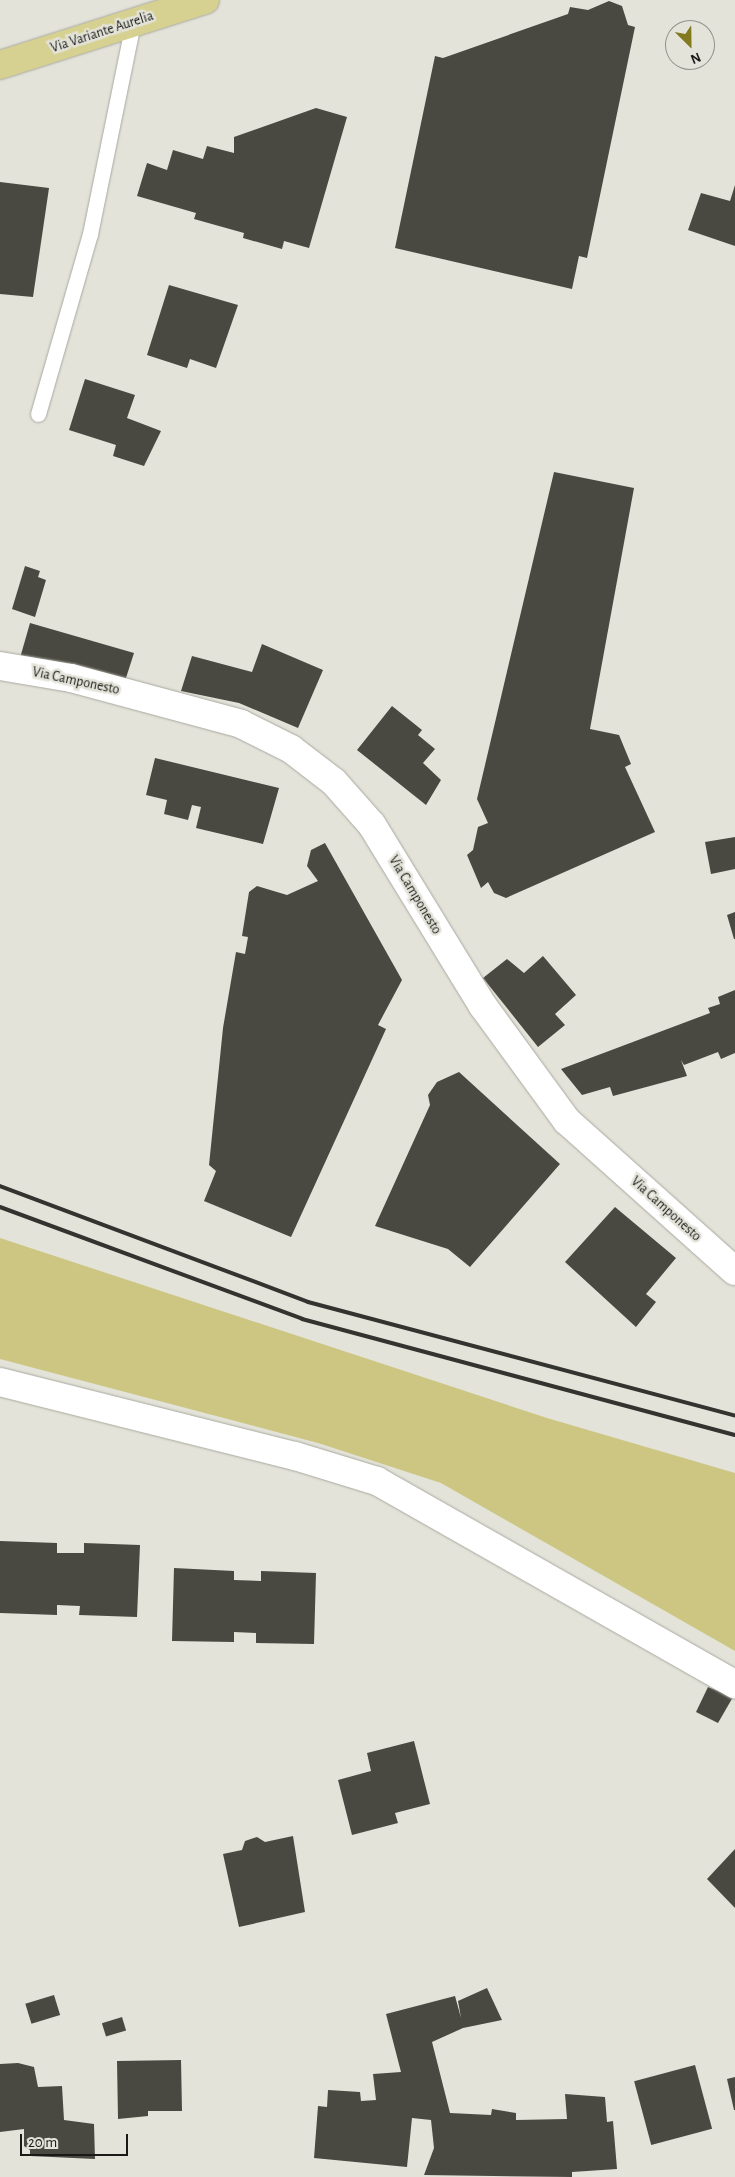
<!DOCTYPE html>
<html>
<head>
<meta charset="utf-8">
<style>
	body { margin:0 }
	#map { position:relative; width:735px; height:2177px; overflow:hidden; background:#e3e3da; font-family:"Alegreya Sans",sans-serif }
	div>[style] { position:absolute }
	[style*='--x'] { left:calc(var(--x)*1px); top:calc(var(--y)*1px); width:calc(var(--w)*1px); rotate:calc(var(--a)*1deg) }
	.green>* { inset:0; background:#ccc682 }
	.building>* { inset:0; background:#494942; transform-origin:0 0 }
	.roads { filter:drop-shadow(0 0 1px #a9a9a0) drop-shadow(0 0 1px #a9a9a0) }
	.service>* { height:15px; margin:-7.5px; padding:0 7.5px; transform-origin:7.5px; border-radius:7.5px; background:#fff }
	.minor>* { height:28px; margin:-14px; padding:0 14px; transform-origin:14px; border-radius:14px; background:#fff }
	.primary>* { height:28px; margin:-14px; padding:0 14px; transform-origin:14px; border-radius:14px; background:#d7d191 }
	.rail>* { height:4px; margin:-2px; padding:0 2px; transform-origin:2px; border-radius:2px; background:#33332f }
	span { translate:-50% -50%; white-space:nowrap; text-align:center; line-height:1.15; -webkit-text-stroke:5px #e3e3da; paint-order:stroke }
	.street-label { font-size:14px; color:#191916 }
	.north { position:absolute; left:665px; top:20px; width:50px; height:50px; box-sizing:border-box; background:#e3e3da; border:1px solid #92928c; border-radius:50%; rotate:157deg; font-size:14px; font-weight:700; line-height:20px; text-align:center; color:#191916 }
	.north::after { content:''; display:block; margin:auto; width:18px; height:22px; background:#837a20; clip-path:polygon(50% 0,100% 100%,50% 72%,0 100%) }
	.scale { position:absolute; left:20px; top:2134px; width:108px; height:22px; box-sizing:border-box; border:2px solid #191916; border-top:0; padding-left:6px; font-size:15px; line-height:18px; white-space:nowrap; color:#191916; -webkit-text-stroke:4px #e3e3da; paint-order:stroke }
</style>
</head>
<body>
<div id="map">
	<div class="green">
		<div style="clip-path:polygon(0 1238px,547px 1418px,735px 1473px,735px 1651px,441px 1483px,318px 1443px,0 1359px)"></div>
	</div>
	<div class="building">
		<div style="clip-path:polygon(609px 1px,622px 6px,628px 25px,635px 27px,587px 258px,579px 256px,572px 289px,395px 248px,435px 56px,443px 58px,568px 14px,570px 7px,588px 10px)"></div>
		<div style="clip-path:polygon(316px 108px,347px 117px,309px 248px,284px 241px,282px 249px,243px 238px,244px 233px,194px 219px,196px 213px,137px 196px,147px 163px,167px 170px,173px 150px,203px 159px,207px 146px,234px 153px,234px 137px)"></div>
		<div style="clip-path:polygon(0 182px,49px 188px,33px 297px,0 294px)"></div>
		<div style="clip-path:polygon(735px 185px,735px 246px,688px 230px,701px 193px,730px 201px)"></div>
		<div style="clip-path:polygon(169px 285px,238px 305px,216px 368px,190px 359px,187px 368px,147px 355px)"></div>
		<div style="clip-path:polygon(85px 379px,135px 395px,127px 418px,161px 431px,144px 466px,113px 456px,116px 445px,69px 430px)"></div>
		<div style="clip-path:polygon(554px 472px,634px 488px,590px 729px,619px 735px,631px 764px,625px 767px,655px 832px,506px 898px,494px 893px,488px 882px,481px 888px,467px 855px,473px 850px,478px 827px,488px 823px,477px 799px)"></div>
		<div style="clip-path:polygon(25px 566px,40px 571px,38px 577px,46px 580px,35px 617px,12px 609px)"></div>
		<div style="clip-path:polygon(30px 623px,134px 653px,125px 681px,20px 658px)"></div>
		<div style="clip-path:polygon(262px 644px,323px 670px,298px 728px,239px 703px,181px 691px,192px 656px,252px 672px)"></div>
		<div style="clip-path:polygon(392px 706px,422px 730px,418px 735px,435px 749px,423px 763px,441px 780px,426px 805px,357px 750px)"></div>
		<div style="clip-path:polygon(155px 758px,279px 788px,263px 844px,196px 828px,201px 807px,192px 805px,188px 820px,164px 814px,167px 800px,146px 795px)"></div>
		<div style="clip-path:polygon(735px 837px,735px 869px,711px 874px,705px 842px)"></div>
		<div style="clip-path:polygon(325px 843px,402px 980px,378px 1025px,386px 1029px,291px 1237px,204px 1201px,216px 1171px,209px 1165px,223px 1028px,236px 952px,245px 954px,248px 937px,242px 936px,249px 892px,257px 886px,287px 895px,318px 881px,307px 866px,311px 850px)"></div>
		<div style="clip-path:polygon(735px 912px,735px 939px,734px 939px,727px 915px)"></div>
		<div style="clip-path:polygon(543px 956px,576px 995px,555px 1014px,565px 1025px,538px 1047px,483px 978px,507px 959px,524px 973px)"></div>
		<div style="clip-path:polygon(735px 990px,735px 1053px,721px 1059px,718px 1052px,684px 1065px,681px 1060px,687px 1076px,613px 1096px,610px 1087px,582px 1095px,561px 1069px,710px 1013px,708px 1008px,720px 1004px,718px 997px)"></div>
		<div style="clip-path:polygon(459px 1072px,560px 1164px,470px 1267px,448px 1249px,375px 1226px,430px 1105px,428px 1095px,437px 1082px)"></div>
		<div style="clip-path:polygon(615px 1207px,676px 1258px,646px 1294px,656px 1302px,636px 1327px,565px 1262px)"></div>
		<div style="clip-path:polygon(0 1541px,57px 1543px,57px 1553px,84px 1553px,84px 1543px,140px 1545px,137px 1617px,79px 1615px,80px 1606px,57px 1605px,57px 1615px,0 1613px)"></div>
		<div style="clip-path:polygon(174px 1568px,234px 1571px,234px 1580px,261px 1581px,261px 1571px,316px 1573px,314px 1644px,256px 1643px,256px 1633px,234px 1632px,234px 1642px,172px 1641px)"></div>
		<div style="clip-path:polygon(708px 1687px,733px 1697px,718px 1723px,696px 1712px)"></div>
		<div style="clip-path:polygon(414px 1741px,430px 1804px,395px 1813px,398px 1823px,352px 1835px,338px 1780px,371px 1771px,367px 1753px)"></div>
		<div style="clip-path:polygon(293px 1836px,305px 1912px,239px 1927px,223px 1854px,242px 1850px,245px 1841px,257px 1837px,265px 1842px)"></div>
		<div style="clip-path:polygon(735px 1849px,735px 1908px,707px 1879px)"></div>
		<div style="clip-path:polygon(487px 1988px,502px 2020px,463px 2028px,432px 2042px,450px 2113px,491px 2115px,492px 2109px,516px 2113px,516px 2120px,567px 2119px,565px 2094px,605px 2097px,607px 2122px,613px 2121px,617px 2169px,572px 2172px,572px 2177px,424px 2175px,434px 2148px,431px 2120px,412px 2118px,407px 2167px,314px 2158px,318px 2106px,327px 2107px,328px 2090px,360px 2092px,361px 2101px,376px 2100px,373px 2074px,401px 2072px,386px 2014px,455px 1996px,461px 2018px,458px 2001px)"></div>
		<div style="left:54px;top:1995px;width:21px;height:30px;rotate:73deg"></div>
		<div style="left:122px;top:2017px;width:14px;height:21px;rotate:73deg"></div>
		<div style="clip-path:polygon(181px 2060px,182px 2111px,148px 2111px,148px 2116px,118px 2119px,117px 2061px)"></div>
		<div style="clip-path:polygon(18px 2063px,34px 2067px,38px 2087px,62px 2086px,64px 2120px,94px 2124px,95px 2159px,30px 2156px,30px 2150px,24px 2146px,24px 2129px,0 2132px,0 2064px)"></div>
		<div style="left:695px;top:2065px;width:66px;height:63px;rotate:75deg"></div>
		<div style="clip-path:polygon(735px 2077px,735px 2110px,734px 2110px,727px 2079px)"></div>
	</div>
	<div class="roads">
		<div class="service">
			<div style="--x:38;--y:414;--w:187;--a:-73.9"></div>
			<div style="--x:90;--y:234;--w:216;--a:-78.5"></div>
		</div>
		<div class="minor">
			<div style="--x:0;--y:666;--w:72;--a:9.6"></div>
			<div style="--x:71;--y:678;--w:176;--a:15.1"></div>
			<div style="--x:241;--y:724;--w:56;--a:26.6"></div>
			<div style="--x:291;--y:749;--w:54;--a:37.5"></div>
			<div style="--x:334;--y:782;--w:57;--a:48.5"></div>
			<div style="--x:372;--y:825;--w:212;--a:58.5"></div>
			<div style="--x:483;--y:1006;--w:142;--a:53.9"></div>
			<div style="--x:567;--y:1121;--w:225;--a:41.8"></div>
			<div style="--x:0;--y:1382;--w:304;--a:14.1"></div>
			<div style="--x:295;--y:1456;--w:86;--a:17"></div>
			<div style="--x:377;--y:1481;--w:412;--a:29.6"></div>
		</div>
		<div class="primary">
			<div style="--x:0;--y:65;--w:215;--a:-17.6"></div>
		</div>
	</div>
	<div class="rail">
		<div style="--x:0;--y:1186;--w:329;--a:20.6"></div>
		<div style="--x:308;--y:1302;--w:442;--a:14.9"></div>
		<div style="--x:0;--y:1207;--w:322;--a:20.3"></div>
		<div style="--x:302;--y:1319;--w:448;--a:15"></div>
	</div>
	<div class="street-label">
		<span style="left:102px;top:32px;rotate:-18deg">Via Variante Aurelia</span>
		<span style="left:76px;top:681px;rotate:12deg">Via Camponesto</span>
		<span style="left:415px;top:895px;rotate:59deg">Via Camponesto</span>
		<span style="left:666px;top:1209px;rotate:42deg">Via Camponesto</span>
	</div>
	<div class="north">N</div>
	<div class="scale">20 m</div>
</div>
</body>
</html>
